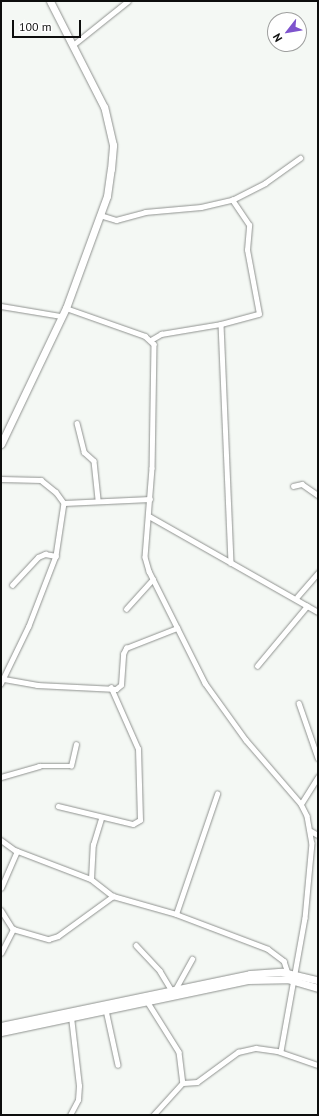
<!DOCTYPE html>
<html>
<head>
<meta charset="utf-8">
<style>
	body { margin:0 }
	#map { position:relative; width:319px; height:1116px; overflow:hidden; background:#f4f8f4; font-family:"PT Sans",sans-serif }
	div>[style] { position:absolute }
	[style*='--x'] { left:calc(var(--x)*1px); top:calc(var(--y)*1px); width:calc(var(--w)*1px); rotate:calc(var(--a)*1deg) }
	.roads { filter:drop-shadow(0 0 1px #8f928f) drop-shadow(0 0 1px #8f928f) }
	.street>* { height:4.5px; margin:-2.25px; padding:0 2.25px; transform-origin:2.25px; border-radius:2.25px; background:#fff }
	.secondary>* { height:7px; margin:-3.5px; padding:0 3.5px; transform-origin:3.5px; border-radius:3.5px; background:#fff }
	.primary>* { height:7px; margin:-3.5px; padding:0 3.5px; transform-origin:3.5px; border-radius:3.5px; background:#fff }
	span { translate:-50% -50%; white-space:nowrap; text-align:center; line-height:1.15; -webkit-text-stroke:3.5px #fff; paint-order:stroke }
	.frame { position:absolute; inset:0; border:2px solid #0d0e0d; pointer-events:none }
	.north { position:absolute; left:267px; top:12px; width:40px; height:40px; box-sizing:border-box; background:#fff; border:1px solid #9e9f9e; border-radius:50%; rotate:239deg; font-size:11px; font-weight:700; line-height:16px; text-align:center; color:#0d0e0d }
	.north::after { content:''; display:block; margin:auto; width:14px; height:18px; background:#7e54cd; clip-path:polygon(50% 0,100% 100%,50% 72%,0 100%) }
	.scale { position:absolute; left:12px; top:20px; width:69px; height:18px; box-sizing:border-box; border:2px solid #0d0e0d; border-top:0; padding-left:5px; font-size:12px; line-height:14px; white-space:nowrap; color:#0d0e0d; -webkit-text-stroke:3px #fff; paint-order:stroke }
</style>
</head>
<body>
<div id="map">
	<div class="roads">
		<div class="street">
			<div style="--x:73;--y:45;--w:70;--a:-38.7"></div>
			<div style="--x:100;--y:215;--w:17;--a:17"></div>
			<div style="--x:116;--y:220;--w:30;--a:-15"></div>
			<div style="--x:145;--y:212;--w:56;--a:-5.1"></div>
			<div style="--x:201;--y:207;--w:32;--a:-13"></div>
			<div style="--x:232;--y:200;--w:37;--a:-27"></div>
			<div style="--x:265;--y:183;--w:43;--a:-35.5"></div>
			<div style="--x:1;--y:306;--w:61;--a:9.5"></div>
			<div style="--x:66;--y:308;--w:84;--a:19.5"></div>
			<div style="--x:145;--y:336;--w:12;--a:42"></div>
			<div style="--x:154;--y:344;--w:124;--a:90.9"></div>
			<div style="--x:152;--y:468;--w:89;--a:94.5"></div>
			<div style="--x:145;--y:557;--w:15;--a:74"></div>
			<div style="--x:149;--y:571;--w:125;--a:63.4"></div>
			<div style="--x:205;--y:683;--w:70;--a:54.3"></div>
			<div style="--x:246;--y:740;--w:84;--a:49.3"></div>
			<div style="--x:301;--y:804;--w:13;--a:63"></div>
			<div style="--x:307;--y:816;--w:27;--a:80"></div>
			<div style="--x:312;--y:843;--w:75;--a:95.3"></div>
			<div style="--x:305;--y:918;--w:136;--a:100.2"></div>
			<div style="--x:221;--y:324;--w:239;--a:87.6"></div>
			<div style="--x:151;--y:340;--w:12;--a:-31"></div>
			<div style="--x:161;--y:334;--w:61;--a:-9.5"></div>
			<div style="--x:221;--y:324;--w:39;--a:-15"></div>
			<div style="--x:259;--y:314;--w:65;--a:-100.6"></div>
			<div style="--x:247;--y:250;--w:25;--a:-85"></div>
			<div style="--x:249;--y:225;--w:30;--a:-124"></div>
			<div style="--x:77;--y:423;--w:30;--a:76"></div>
			<div style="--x:84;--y:452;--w:13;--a:42"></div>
			<div style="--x:94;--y:461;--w:39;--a:84"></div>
			<div style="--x:1;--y:479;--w:40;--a:1.4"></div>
			<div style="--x:41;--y:480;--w:19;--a:39"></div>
			<div style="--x:56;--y:492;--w:14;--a:54"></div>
			<div style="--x:64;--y:503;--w:54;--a:98.6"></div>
			<div style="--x:56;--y:556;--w:75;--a:111.1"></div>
			<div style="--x:29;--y:626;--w:64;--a:115.8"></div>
			<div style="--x:293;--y:486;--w:9;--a:-13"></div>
			<div style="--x:302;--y:484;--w:19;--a:35"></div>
			<div style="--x:64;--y:503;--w:86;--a:-2.7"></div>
			<div style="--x:149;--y:516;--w:194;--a:29.6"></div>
			<div style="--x:12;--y:585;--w:38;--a:-47"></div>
			<div style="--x:38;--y:557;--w:8;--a:-23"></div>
			<div style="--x:45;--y:554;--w:11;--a:10"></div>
			<div style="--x:297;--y:597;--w:32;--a:-49"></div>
			<div style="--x:126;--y:609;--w:40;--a:-48"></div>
			<div style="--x:257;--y:666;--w:78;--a:-50.2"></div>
			<div style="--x:4;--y:679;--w:34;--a:10"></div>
			<div style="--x:37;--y:685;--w:79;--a:2.9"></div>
			<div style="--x:116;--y:689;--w:6;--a:-39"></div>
			<div style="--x:121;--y:685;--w:31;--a:-86"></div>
			<div style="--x:123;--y:654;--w:7;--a:-63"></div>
			<div style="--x:126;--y:648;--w:55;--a:-21.4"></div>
			<div style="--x:299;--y:703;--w:58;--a:70.9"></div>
			<div style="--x:1;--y:777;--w:40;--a:-16"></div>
			<div style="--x:39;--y:766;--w:32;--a:0"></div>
			<div style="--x:71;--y:766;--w:22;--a:-77"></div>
			<div style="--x:301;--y:804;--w:32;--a:-58"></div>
			<div style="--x:58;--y:806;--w:77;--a:13.5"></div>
			<div style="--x:133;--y:824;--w:8;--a:-30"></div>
			<div style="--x:140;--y:820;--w:71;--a:-91.6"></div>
			<div style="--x:138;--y:749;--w:67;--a:-113.9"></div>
			<div style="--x:311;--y:831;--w:8;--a:30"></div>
			<div style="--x:1;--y:840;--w:17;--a:36"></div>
			<div style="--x:15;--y:850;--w:81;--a:20.9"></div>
			<div style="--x:91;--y:879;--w:28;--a:38"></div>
			<div style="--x:113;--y:896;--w:66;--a:15.9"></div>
			<div style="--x:176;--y:914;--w:98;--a:20.8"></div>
			<div style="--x:268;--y:949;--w:20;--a:37"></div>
			<div style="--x:284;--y:961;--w:13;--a:72"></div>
			<div style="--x:91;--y:879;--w:34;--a:-87"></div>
			<div style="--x:93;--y:845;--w:27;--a:-73"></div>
			<div style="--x:1;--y:888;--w:40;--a:-66.6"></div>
			<div style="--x:1;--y:910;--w:22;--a:58"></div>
			<div style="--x:13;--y:929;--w:37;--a:16"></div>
			<div style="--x:49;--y:939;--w:9;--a:-18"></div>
			<div style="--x:58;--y:936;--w:68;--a:-36"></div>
			<div style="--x:176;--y:914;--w:127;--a:-71.1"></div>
			<div style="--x:136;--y:945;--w:35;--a:47"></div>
			<div style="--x:160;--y:971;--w:21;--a:59"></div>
			<div style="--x:1;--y:953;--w:27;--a:-63"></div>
			<div style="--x:176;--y:988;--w:33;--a:-61"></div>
			<div style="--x:147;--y:1001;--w:60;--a:57.9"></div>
			<div style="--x:179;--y:1052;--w:31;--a:83"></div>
			<div style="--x:183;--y:1083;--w:43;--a:132.2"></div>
			<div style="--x:106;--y:1010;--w:56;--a:77.7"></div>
			<div style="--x:183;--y:1083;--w:14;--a:-4"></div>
			<div style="--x:197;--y:1082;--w:51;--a:-36.2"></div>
			<div style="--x:238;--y:1052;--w:18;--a:-13"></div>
			<div style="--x:256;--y:1048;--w:21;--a:8"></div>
			<div style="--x:277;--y:1051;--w:43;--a:18.9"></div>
			<div style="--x:70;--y:1115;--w:17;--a:-62"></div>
			<div style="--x:78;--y:1100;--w:14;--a:-86"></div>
			<div style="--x:79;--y:1086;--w:69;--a:-96.6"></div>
		</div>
		<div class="secondary">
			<div style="--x:1;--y:444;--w:151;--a:-64.5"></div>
			<div style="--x:66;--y:308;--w:119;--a:-69.9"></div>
			<div style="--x:107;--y:196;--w:27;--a:-82"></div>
			<div style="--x:111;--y:169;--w:24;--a:-85"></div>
			<div style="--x:113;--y:145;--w:39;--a:-103"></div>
			<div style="--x:104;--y:107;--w:119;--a:-117"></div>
		</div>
		<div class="primary">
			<div style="--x:1;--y:1026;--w:254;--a:-11.8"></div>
			<div style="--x:250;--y:974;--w:32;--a:-4"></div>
			<div style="--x:282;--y:972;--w:37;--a:13"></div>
			<div style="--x:1;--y:1032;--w:252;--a:-11.9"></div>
			<div style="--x:248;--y:980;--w:39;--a:-1"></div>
			<div style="--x:287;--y:979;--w:32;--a:16"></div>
		</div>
	</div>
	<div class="frame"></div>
	<div class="north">N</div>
	<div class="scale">100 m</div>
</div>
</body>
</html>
